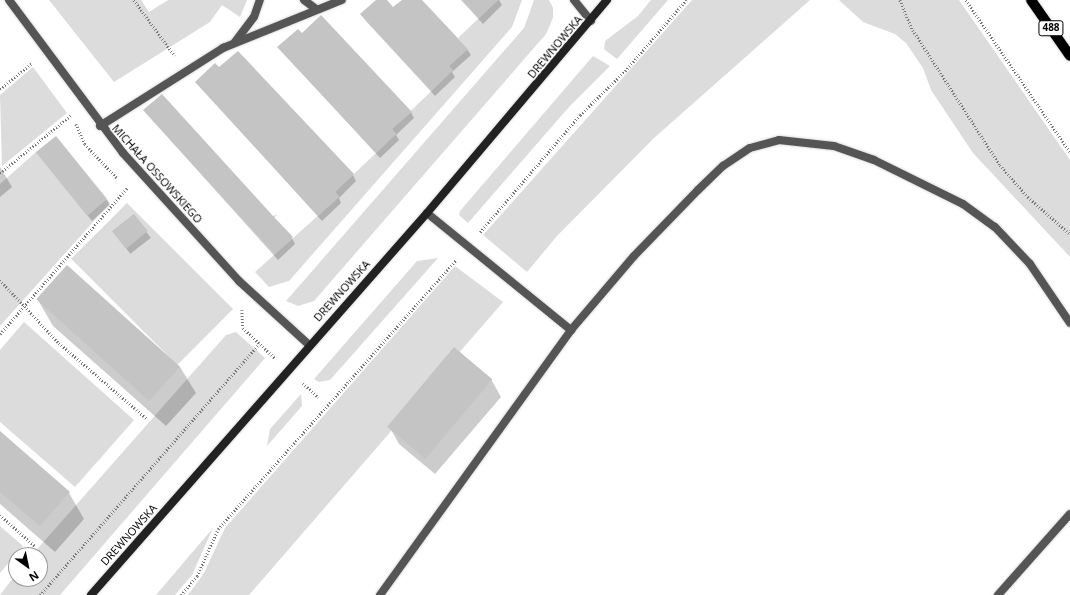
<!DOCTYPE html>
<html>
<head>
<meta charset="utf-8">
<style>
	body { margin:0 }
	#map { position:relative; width:1070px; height:595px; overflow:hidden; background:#fff; font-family:"Open Sans",sans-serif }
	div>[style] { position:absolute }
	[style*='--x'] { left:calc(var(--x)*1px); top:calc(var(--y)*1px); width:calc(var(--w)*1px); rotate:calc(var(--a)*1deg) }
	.green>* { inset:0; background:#dcdcdc; transform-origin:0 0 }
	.shadow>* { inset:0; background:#0003; transform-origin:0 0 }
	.building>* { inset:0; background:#c4c4c4; transform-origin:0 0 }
	.path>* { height:2.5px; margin-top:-1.25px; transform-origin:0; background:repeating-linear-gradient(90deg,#777 0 1px,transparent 0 3px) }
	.roads { filter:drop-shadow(0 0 1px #dbdbdb) drop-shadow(0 0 1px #dbdbdb) }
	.lane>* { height:8px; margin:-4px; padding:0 4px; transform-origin:4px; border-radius:4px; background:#555 }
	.street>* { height:8px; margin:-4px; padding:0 4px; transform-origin:4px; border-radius:4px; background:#555 }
	.secondary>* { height:8px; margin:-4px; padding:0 4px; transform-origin:4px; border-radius:4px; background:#222 }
	.primary>* { height:10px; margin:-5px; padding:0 5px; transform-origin:5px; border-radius:5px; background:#000 }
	span { translate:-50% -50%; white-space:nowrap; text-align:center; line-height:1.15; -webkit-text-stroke:3px #fff; paint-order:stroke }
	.shield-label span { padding:1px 3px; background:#fff; border:1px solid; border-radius:3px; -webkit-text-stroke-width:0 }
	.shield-label { font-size:10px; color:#000; font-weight:700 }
	.street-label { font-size:11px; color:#000 }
	.north { position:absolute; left:8px; top:547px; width:40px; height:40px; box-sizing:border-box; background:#fff; border:1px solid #999; border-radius:50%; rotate:147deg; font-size:11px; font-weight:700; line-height:16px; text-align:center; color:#000 }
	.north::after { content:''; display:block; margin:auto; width:14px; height:18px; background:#000; clip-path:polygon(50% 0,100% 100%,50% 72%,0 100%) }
</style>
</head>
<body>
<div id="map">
	<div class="green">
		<div style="clip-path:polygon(49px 0,141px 0,149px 12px,168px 0,247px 0,240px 17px,222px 5px,210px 22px,114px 82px)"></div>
		<div style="clip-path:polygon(498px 0,522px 0,512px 27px,289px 281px,269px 287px,255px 272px,339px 197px,335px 192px,396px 134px,392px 129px,452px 71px,449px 66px,468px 49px,458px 38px)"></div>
		<div style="clip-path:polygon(534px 0,549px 0,553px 8px,553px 18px,546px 34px,314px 301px,298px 306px,286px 301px,524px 28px)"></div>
		<div style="clip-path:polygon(651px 0,668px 0,617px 59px,604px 49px,605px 41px,638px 16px)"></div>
		<div style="clip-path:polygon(692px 0,810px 0,654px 138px,557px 236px,527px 272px,483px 235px)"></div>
		<div style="clip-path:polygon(839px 0,959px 0,1070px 160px,1070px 257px,973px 153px,931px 90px,923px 68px,906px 43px,895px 34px,863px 22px)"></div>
		<div style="clip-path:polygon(593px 56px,610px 66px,569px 107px,468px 223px,459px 215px,460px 211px)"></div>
		<div style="clip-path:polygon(33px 67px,67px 113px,2px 166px,0 95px)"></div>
		<div style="clip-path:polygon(36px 152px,88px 215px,107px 199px,110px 203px,0 326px,0 184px)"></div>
		<div style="left:127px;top:203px;width:150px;height:79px;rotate:45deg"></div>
		<div style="clip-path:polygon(438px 258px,330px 380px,319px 382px,314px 379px,417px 261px)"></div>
		<div style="clip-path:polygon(455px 266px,503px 302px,249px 595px,188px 595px,204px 573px,225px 528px)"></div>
		<div style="clip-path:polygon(24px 322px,134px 420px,75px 487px,0 422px,0 350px)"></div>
		<div style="clip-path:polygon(236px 332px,265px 358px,60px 595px,0 595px,16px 574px,16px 579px,40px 579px,40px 555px,32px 555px,226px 335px)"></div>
		<div style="clip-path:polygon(301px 394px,302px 406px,267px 446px,270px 429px)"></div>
		<div style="clip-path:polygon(0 526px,23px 546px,0 573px)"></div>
		<div style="clip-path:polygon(213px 528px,192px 575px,175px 595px,156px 595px)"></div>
	</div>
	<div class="shadow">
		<div style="clip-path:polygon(377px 0,385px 0,393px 9px,403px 0,421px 0,467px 49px,471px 55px,452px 72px,455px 77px,435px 96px,365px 20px,362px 14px)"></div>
		<div style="clip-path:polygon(461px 0,499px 0,502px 5px,483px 24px)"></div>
		<div style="clip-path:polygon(279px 48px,411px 112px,414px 118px,396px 135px,399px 140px,380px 158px)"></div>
		<div style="clip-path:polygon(196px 82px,353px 175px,356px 181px,339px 198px,341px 203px,322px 221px)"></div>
		<div style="clip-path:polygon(144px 111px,292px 238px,295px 244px,278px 260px)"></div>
		<div style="clip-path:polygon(38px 153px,106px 199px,110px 205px,92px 221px)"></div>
		<div style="clip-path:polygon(0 167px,12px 187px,0 197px)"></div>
		<div style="left:133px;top:215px;width:29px;height:26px;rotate:52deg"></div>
		<div style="clip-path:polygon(67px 266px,180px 367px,196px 393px,166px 426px,53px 326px,38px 300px)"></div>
		<div style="clip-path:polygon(491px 379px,501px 397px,435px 474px,399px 444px,389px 426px)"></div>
		<div style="clip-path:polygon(0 432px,69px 493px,84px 519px,55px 552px,0 504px)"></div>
	</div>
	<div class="building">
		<div style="clip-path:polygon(376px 0,387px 0,393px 7px,402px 0,422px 0,468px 49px,449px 66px,453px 70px,431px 90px,360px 14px)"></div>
		<div style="clip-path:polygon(462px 0,498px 0,479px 18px)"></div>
		<div style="clip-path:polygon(321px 15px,412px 112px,392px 129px,396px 134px,376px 153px,277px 47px,298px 29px,302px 33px)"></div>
		<div style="clip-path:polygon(238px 51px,354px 174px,335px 192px,339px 196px,318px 216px,195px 82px,215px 63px,219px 67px)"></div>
		<div style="clip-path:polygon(162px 94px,273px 216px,277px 215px,274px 217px,293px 237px,275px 254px,143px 110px)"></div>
		<div style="left:56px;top:136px;width:81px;height:26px;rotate:51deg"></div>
		<div style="left:134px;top:214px;width:22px;height:28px;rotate:51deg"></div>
		<div style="left:67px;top:265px;width:152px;height:46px;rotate:42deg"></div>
		<div style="left:454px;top:347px;width:50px;height:104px;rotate:40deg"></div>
		<div style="clip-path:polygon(0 431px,70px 492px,40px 526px,0 492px)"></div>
	</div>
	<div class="path">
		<div style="--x:134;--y:0;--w:69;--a:53.8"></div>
		<div style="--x:900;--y:0;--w:33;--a:67"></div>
		<div style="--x:913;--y:30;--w:161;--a:57.2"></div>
		<div style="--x:1000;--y:165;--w:43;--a:48.8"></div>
		<div style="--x:1028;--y:197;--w:56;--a:41.4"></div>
		<div style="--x:966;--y:0;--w:184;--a:55.6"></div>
		<div style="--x:0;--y:89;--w:41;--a:-39.1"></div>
		<div style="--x:76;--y:124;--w:22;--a:66"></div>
		<div style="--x:85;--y:144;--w:47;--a:46.7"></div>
		<div style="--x:0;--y:173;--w:92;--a:-39.2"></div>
		<div style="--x:480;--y:232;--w:154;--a:-49.5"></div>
		<div style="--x:580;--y:115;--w:63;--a:-44.4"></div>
		<div style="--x:625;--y:71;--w:94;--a:-49.3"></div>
		<div style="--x:0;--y:280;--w:86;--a:46.9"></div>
		<div style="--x:59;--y:343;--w:116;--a:40.8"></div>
		<div style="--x:242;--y:310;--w:18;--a:87"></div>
		<div style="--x:243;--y:328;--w:44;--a:43.2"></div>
		<div style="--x:0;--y:334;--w:194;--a:-49"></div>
		<div style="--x:303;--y:383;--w:21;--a:43"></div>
		<div style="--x:0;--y:515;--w:47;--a:41.5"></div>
		<div style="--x:40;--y:595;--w:333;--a:-48.9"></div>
		<div style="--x:181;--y:595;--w:25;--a:-50"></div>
		<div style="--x:197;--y:576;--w:51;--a:-65.9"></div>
		<div style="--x:218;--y:529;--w:359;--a:-48.5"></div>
	</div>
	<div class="roads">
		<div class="lane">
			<div style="--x:304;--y:0;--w:15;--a:37"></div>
			<div style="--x:235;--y:42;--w:31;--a:-53"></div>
			<div style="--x:254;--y:17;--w:18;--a:-71"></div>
			<div style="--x:100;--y:126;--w:146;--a:-32.4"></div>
			<div style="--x:223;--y:48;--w:128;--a:-22"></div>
			<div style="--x:427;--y:213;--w:186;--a:39.1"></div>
			<div style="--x:380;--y:595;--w:327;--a:-54.2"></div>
			<div style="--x:571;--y:330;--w:97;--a:-49.6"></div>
			<div style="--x:634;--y:256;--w:92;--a:-45.9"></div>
			<div style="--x:698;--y:190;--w:35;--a:-44"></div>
			<div style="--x:723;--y:166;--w:32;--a:-34"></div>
			<div style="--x:750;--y:148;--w:30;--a:-15"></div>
			<div style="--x:779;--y:140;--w:55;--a:6.2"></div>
			<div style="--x:834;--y:146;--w:42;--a:19.3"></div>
			<div style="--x:874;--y:160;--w:99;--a:26.3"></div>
			<div style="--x:963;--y:204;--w:39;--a:36"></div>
			<div style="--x:995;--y:227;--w:51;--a:46.6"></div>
			<div style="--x:1030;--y:264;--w:71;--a:55.9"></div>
			<div style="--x:998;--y:595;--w:108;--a:-48.4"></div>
		</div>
		<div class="street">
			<div style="--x:9;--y:0;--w:191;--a:53.3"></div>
			<div style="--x:123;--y:153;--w:173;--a:47.8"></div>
			<div style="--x:239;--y:281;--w:95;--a:42.4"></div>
			<div style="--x:574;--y:0;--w:27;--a:51"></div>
		</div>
		<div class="secondary">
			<div style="--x:91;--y:595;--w:509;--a:-48.67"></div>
			<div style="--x:427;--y:213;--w:279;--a:-49.8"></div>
		</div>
		<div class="primary">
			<div style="--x:1031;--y:0;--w:68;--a:55.1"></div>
		</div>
	</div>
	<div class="shield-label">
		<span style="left:1051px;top:28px">488</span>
	</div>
	<div class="street-label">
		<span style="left:555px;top:47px;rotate:-50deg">DREWNOWSKA</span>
		<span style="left:157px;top:174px;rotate:48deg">MICHAŁA OSSOWSKIEGO</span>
		<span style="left:342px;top:291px;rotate:-48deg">DREWNOWSKA</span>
		<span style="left:129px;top:535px;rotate:-48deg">DREWNOWSKA</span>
	</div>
	<div class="north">N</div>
</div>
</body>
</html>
